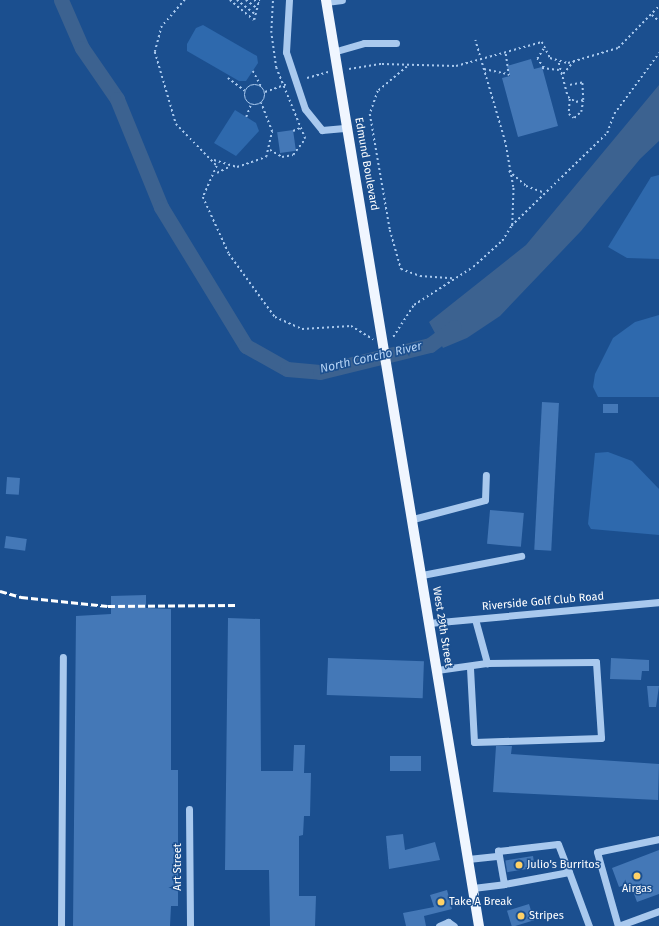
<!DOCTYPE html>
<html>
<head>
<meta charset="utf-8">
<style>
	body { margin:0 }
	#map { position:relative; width:659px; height:926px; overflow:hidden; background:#1b4f8f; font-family:"Fira Sans",sans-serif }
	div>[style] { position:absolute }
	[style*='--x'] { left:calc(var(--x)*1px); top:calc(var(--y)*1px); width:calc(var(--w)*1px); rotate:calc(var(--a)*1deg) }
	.green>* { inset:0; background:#2e69ad }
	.water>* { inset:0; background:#3c6290 }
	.river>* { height:15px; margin:-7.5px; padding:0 7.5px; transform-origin:7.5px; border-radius:7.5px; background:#3c6290 }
	.building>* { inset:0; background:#4478b7; transform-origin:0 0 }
	.path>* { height:1.5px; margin-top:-0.75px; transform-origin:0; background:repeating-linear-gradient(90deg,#a9c9ee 0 2px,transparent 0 5px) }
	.path>.ring { margin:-0.75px; padding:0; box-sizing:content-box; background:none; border:1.5px solid #a9c9ee; border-radius:50% }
	.minor>* { height:7px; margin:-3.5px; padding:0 3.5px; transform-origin:3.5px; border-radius:3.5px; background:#a9c9ee }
	.major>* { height:10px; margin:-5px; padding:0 5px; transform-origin:5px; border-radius:5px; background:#f0f6ff }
	.rail>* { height:2.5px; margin-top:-1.25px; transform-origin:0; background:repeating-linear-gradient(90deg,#fff 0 7px,transparent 0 10px) }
	.dots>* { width:11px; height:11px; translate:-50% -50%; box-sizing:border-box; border:2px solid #1b4f8f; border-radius:50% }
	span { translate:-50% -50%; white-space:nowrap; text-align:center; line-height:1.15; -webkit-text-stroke:3px #1b4f8f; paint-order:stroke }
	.street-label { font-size:11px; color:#fff }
	.poi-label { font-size:11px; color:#fff }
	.left { translate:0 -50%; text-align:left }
	.water-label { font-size:12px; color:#b5d3f5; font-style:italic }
</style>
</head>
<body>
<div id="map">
	<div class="green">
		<div style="clip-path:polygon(203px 25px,257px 56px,258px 63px,246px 81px,239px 81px,187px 51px,187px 44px,196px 28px)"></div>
		<div style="clip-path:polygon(235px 110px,256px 123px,259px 131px,236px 156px,214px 143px)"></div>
		<div style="clip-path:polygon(659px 175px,659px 259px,627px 258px,608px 247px,651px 177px)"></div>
		<div style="clip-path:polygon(659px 315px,659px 397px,598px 397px,593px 387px,595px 374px,613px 338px,635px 322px)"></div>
		<div style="clip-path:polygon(608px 452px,632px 461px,659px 489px,659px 535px,591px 529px,588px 524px,595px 453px)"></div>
	</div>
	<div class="water">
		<div style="clip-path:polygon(659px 85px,659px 141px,640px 159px,581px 231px,500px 316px,467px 338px,443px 348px,429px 322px,526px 245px)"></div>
	</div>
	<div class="river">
		<div style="--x:61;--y:0;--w:52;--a:66.4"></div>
		<div style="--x:82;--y:48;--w:62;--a:55.5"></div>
		<div style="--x:117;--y:99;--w:117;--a:67.8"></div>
		<div style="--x:161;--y:207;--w:163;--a:58.6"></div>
		<div style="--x:246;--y:346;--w:47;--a:29.3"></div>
		<div style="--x:287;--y:369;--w:33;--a:5"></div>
		<div style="--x:320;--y:372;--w:113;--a:-13.8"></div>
		<div style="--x:430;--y:345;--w:30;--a:-37"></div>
	</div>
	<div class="building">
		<div style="clip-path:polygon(531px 59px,534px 69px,542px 67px,558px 126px,518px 137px,502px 78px,510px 76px,507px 66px)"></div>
		<div style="left:293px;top:130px;width:21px;height:16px;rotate:82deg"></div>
		<div style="left:542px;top:402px;width:17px;height:148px;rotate:3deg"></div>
		<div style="left:618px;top:404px;width:9px;height:15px;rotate:90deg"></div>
		<div style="left:7px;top:477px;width:13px;height:17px;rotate:4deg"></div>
		<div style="left:490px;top:510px;width:34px;height:34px;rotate:5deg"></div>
		<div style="left:6px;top:536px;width:21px;height:12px;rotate:8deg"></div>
		<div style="clip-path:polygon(146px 595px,146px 608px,171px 609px,171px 770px,178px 770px,178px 906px,171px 906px,170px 926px,73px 926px,76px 616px,111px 614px,111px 596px)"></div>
		<div style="clip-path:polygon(228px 618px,260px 619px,261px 771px,293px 771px,294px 745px,305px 745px,304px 773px,311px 773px,310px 816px,304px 816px,303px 835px,299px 836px,299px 896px,316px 896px,315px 926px,270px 926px,269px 870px,225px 870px)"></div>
		<div style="left:328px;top:658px;width:96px;height:37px;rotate:2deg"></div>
		<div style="clip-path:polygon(611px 658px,649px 660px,649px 671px,642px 671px,641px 680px,610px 679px)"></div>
		<div style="clip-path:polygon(647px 686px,659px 686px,656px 707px,649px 707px)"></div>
		<div style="clip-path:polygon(496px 746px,512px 746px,511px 754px,659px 764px,658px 800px,493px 792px)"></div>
		<div style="left:390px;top:756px;width:31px;height:15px"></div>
		<div style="clip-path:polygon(403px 834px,405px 850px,435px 842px,440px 860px,389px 869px,386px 836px)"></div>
		<div style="clip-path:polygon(659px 850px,659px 894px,637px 902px,630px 883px,619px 887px,612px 868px)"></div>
		<div style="left:533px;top:856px;width:12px;height:28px;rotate:81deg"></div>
		<div style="clip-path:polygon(447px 890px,452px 909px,424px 916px,426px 926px,406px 926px,403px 913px,434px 907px,430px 895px)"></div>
		<div style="left:529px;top:904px;width:17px;height:23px;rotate:73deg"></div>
	</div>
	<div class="path">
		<div style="--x:185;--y:0;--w:35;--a:131"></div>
		<div style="--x:162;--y:26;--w:27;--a:105"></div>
		<div style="--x:155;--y:52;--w:75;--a:73.7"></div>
		<div style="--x:176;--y:124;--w:59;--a:45.7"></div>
		<div style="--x:217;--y:166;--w:34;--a:114"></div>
		<div style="--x:203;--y:197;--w:63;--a:65.5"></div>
		<div style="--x:229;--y:254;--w:78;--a:53.9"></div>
		<div style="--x:275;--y:317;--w:30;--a:24"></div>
		<div style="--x:302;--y:329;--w:49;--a:-3.5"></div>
		<div style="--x:351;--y:326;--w:26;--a:31"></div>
		<div style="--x:230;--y:0;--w:31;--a:40"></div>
		<div style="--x:254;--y:20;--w:21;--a:-76"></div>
		<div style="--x:237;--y:0;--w:24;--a:38"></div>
		<div style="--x:246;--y:0;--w:15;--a:37"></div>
		<div style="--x:254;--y:0;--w:6;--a:31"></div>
		<div style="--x:652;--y:15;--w:9;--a:41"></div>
		<div style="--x:506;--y:54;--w:22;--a:82"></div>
		<div style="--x:559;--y:63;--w:35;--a:75"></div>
		<div style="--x:568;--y:97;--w:9;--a:32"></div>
		<div style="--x:576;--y:102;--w:7;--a:-16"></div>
		<div style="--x:583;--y:100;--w:17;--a:-93"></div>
		<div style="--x:582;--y:83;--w:15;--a:169"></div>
		<div style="--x:407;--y:67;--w:38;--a:140"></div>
		<div style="--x:378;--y:91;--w:24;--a:109"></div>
		<div style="--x:370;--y:114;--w:118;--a:80.2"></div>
		<div style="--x:390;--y:230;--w:41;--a:74.2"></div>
		<div style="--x:401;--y:269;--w:20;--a:20"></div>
		<div style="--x:420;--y:276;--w:32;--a:4"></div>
		<div style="--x:542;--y:68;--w:17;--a:7"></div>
		<div style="--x:544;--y:68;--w:11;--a:-128"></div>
		<div style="--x:537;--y:59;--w:15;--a:-58"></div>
		<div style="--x:349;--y:69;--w:33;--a:-9"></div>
		<div style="--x:382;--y:64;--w:74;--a:1.5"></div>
		<div style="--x:456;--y:66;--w:89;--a:-15.6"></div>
		<div style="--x:542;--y:42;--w:18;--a:63"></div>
		<div style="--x:550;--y:58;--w:19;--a:16"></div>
		<div style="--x:568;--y:63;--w:52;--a:-16.7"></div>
		<div style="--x:618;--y:48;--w:59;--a:-45.7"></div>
		<div style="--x:484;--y:69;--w:25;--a:12"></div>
		<div style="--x:253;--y:71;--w:17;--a:62"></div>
		<div style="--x:563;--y:74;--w:17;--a:-50"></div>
		<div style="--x:228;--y:78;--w:21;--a:37"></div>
		<div style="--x:307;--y:78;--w:22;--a:-16"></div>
		<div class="ring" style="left:245px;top:85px;width:18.5px;height:18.5px"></div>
		<div style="--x:265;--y:92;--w:23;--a:-20"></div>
		<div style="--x:570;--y:99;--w:15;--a:94"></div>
		<div style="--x:569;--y:114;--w:6;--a:39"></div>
		<div style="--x:574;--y:118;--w:9;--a:-41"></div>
		<div style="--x:581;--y:112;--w:11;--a:-80"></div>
		<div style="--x:246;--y:117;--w:14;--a:-69"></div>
		<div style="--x:293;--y:131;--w:8;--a:-23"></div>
		<div style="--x:270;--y:150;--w:14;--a:30"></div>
		<div style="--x:282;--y:157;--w:11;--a:-10"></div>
		<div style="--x:293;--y:155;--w:20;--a:-53"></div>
		<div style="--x:305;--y:139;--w:77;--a:-112.2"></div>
		<div style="--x:276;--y:68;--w:35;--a:-98"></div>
		<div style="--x:271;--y:33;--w:33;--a:-87"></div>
		<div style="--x:214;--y:160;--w:24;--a:17"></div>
		<div style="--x:237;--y:167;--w:31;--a:-19"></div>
		<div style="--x:266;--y:157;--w:26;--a:-77"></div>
		<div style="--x:272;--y:132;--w:31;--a:-111"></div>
		<div style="--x:509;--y:171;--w:23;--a:41"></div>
		<div style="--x:526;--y:186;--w:20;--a:20"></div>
		<div style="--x:217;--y:173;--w:13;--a:-27"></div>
		<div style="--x:511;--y:226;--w:134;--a:-44.1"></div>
		<div style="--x:607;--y:133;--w:20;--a:-70"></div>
		<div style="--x:614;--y:114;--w:76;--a:-53.6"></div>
		<div style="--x:393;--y:337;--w:38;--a:-57"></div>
		<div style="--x:414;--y:305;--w:70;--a:-32.8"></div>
		<div style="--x:473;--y:267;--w:39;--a:-42"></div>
		<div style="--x:502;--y:241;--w:19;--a:-58"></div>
		<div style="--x:512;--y:225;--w:38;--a:-88"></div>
		<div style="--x:513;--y:187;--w:46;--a:-100.1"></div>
		<div style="--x:505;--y:142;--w:106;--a:-106.4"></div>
	</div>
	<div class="minor">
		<div style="--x:289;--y:0;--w:52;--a:93.3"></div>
		<div style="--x:286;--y:52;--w:60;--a:71.6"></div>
		<div style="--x:305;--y:109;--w:27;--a:51"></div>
		<div style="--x:322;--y:130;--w:25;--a:-5"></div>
		<div style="--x:326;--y:2;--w:16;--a:-7"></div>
		<div style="--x:333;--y:52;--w:32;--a:-16"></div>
		<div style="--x:364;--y:43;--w:32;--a:0"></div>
		<div style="--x:413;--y:519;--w:74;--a:-14.8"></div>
		<div style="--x:485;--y:500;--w:25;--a:-88"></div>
		<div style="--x:422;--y:575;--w:101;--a:-10.9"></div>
		<div style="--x:475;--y:619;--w:46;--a:74.7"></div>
		<div style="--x:429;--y:623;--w:231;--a:-5.2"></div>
		<div style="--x:437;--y:670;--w:50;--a:-8"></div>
		<div style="--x:487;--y:663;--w:109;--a:-0.5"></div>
		<div style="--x:596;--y:662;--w:76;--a:86.2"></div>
		<div style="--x:601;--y:738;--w:127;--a:178.2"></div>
		<div style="--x:474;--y:742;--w:75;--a:-93.1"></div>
		<div style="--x:189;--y:809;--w:117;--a:89.5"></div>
		<div style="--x:659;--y:839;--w:63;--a:168.2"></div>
		<div style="--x:597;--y:852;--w:77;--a:74.2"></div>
		<div style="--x:618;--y:926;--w:44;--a:-20.1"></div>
		<div style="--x:468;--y:859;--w:31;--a:-6"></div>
		<div style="--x:569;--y:872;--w:66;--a:169.5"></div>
		<div style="--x:504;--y:884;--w:34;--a:-100"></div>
		<div style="--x:498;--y:851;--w:60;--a:-6.7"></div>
		<div style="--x:558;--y:844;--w:30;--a:69"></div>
		<div style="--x:569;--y:872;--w:58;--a:69.7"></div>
		<div style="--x:473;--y:888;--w:31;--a:-7"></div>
		<div style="--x:61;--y:926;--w:269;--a:-89.6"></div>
		<div style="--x:439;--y:926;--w:10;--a:-24"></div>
		<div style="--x:448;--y:922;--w:7;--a:34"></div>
	</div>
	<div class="major">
		<div style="--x:326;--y:0;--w:939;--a:80.62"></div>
	</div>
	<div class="rail">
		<div style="--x:0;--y:591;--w:22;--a:16"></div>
		<div style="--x:21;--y:597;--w:87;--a:5.9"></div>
		<div style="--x:108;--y:606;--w:128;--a:-0.4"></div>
	</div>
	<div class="dots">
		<div style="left:519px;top:865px;background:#ffd166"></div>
		<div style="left:637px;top:876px;background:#ffd166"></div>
		<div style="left:441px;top:902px;background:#ffd166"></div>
		<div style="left:521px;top:916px;background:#ffd166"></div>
	</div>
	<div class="street-label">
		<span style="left:366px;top:164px;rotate:80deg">Edmund Boulevard</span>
		<span style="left:543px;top:602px;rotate:-5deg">Riverside Golf Club Road</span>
		<span style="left:442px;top:627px;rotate:81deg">West 29th Street</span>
		<span style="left:178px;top:867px;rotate:-90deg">Art Street</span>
	</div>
	<div class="poi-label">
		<span class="left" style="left:527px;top:865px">Julio's Burritos</span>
		<span style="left:637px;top:889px">Airgas</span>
		<span class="left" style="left:449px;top:902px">Take A Break</span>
		<span class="left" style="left:529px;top:916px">Stripes</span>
	</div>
	<div class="water-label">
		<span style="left:371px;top:358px;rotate:-13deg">North Concho River</span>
	</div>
</div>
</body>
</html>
